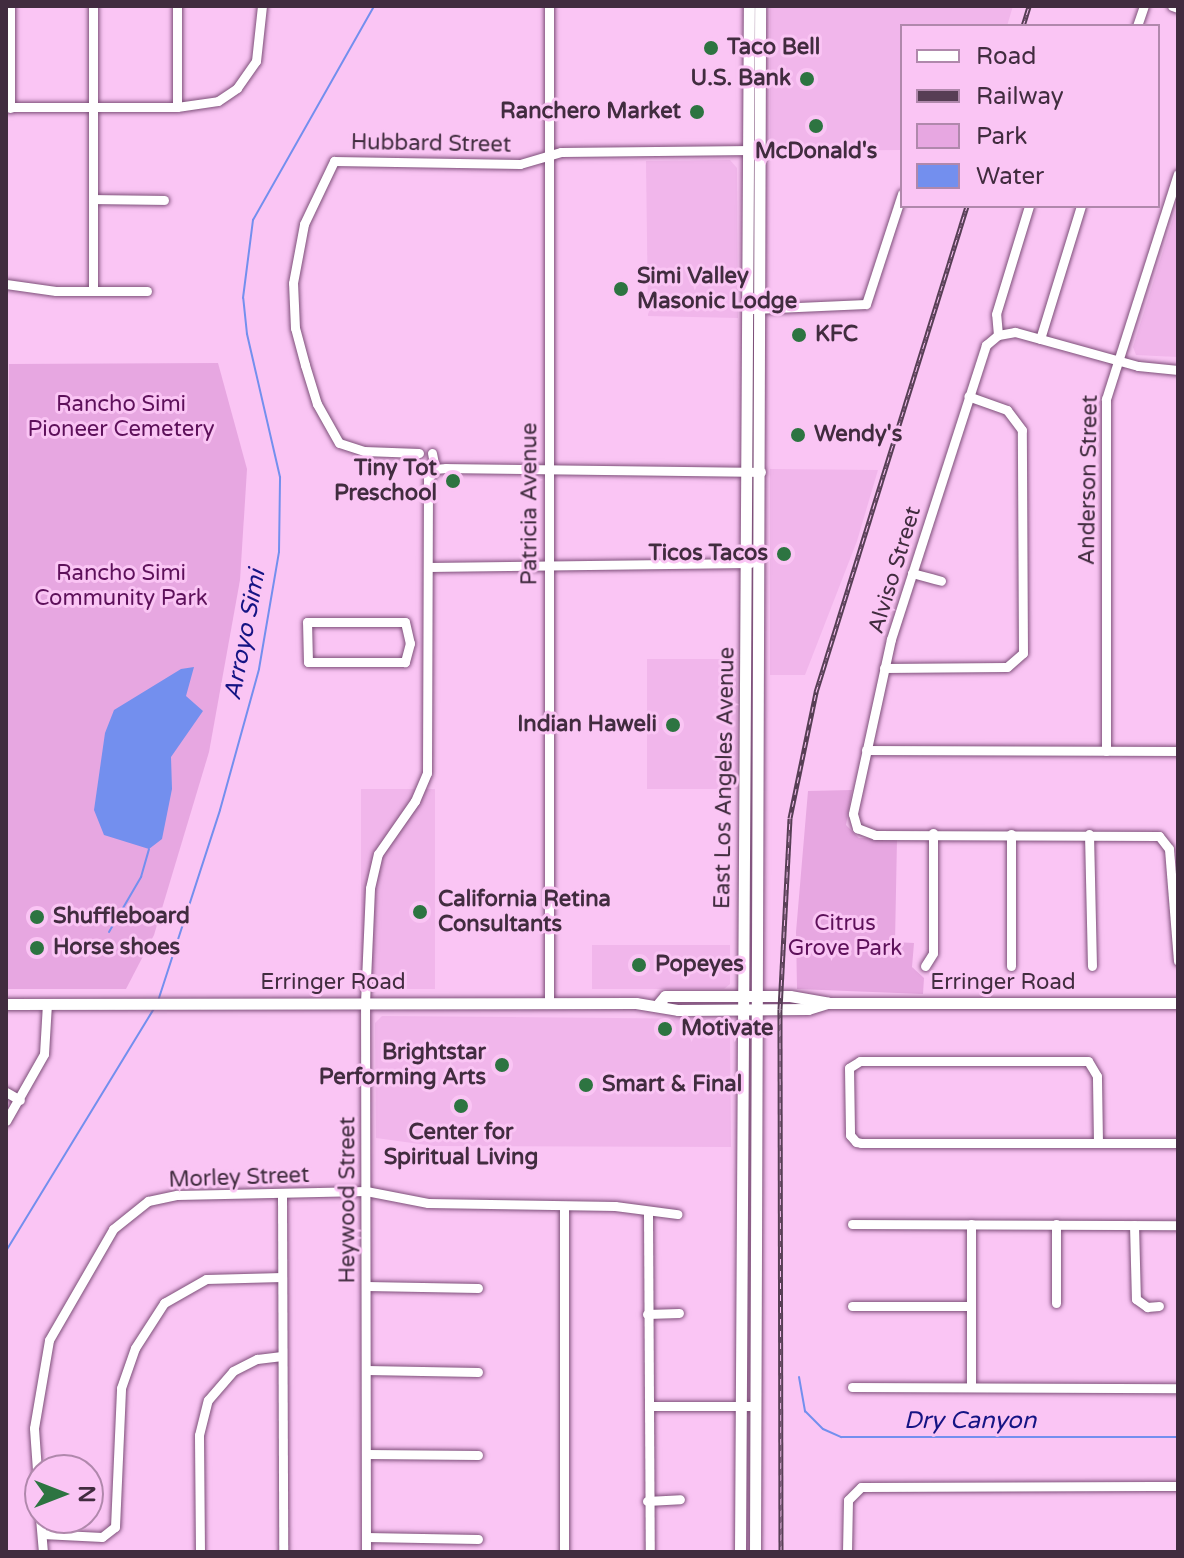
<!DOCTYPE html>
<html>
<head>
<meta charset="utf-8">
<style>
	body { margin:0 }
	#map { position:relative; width:1184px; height:1558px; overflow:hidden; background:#fac5f4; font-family:"Varela Round",sans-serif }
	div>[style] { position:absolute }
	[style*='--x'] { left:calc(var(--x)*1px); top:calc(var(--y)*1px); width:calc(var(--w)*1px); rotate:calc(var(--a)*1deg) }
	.built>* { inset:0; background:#f1b6eb; transform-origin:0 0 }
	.green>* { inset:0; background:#e7a7e1 }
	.water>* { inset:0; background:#738fee }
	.stream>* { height:2px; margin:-1px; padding:0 1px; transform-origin:1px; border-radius:1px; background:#738fee }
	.roads { filter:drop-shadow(0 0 2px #7d4f79) drop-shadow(0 0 2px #7d4f79) }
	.minor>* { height:9px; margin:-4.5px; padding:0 4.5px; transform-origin:4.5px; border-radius:4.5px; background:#fff }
	.major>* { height:11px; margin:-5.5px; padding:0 5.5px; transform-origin:5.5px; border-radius:5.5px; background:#fff }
	.rail>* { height:5px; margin-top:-2.5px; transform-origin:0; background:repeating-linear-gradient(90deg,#fac5f4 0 6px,#573e55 0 12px); box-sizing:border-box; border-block:2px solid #573e55 }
	.dots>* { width:22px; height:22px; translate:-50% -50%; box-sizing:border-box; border:4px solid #fac5f4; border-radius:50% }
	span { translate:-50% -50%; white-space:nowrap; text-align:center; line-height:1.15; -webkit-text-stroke:6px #fac5f4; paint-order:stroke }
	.poi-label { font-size:22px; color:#412c3f; font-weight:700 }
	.left { translate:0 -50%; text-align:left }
	.right { translate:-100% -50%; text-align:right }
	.street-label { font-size:22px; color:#412c3f }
	.park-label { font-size:22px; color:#5d105a }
	.water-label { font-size:24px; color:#151484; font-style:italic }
	.frame { position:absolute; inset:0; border:8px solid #412c3f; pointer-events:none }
	.legend { position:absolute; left:900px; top:24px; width:260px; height:184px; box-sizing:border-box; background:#fac5f4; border:2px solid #b088ac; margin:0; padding:10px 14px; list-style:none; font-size:24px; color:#412c3f }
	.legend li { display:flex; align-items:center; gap:16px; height:40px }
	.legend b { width:40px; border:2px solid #b088ac }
	.north { position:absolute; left:24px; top:1454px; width:80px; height:80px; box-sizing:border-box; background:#fac5f4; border:2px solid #b088ac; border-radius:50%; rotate:90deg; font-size:22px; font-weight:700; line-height:32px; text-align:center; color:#412c3f }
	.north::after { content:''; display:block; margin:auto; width:28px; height:36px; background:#2d7441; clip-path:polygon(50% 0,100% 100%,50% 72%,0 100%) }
</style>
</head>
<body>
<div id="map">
	<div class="built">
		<div style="clip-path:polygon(770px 6px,1013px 6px,1007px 26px,902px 26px,902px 150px,770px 151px)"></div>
		<div style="clip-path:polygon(730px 160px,737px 168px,738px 318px,648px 316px,646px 161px)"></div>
		<div style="clip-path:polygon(1178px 203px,1178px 357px,1136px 355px,1133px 347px)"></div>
		<div style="clip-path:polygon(770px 469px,878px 470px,857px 541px,805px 675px,770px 675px)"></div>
		<div style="left:737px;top:659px;width:130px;height:90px;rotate:90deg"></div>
		<div style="left:435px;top:789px;width:200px;height:74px;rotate:90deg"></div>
		<div style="clip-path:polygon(592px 945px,730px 945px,730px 984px,724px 989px,592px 989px)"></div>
		<div style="clip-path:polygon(382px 1016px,725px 1019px,730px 1027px,731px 1147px,434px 1146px,376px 1138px,375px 1023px)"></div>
	</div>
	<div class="green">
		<div style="clip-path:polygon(218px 363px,247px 469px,240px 580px,209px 752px,154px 935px,126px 989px,6px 989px,9px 364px)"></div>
		<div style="clip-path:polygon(852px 790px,846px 825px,859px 838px,897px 839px,895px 942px,914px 943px,912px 967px,924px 978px,923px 994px,797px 989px,796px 932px,808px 791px)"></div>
	</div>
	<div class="water">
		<div style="clip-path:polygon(194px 667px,186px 696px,203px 711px,171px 757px,172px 789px,162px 839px,149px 849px,104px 835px,94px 810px,105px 733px,114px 710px,181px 669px)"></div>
	</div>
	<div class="stream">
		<div style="--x:109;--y:932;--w:64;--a:-59.8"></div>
		<div style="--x:141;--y:877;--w:29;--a:-74"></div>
		<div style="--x:158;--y:1001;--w:201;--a:-72"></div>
		<div style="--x:220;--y:810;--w:146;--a:-74.5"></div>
		<div style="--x:259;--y:669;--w:119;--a:-80.3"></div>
		<div style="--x:279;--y:552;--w:75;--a:-89.2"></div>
		<div style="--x:280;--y:477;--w:147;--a:-103"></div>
		<div style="--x:247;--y:334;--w:36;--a:-96"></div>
		<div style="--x:243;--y:298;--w:79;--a:-82.7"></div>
		<div style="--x:253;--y:220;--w:246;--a:-60.5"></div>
		<div style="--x:6;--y:1251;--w:286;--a:-58.6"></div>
		<div style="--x:799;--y:1377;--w:35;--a:80"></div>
		<div style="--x:805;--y:1411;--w:25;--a:45"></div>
		<div style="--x:823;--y:1429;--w:20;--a:24"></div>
		<div style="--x:841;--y:1437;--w:337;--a:0"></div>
	</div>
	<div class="roads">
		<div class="minor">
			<div style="--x:10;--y:6;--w:102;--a:90"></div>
			<div style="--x:93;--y:6;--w:285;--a:90"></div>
			<div style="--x:1172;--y:6;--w:6;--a:18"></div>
			<div style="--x:1137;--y:26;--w:21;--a:-71"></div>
			<div style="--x:6;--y:107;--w:171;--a:0"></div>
			<div style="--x:177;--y:107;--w:41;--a:-8.3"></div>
			<div style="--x:218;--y:101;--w:23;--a:-34"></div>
			<div style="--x:237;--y:88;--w:33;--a:-55"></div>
			<div style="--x:256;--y:61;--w:55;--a:-83.8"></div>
			<div style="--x:177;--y:107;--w:101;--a:-90"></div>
			<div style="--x:93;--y:199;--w:71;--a:0.8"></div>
			<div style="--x:6;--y:284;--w:50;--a:8"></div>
			<div style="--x:56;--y:291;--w:91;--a:0"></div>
			<div style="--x:753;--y:309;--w:113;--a:-2.5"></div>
			<div style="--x:866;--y:304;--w:116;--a:-71.9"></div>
			<div style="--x:998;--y:335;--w:21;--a:-95"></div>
			<div style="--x:996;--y:314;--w:113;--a:-73"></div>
			<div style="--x:1040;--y:339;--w:139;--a:-72.9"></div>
			<div style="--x:1178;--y:370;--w:40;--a:-174.3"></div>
			<div style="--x:1138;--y:366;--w:128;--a:-164.5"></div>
			<div style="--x:1015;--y:332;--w:17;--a:170"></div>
			<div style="--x:998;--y:335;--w:16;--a:140"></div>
			<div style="--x:986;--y:345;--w:309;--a:107.9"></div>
			<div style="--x:891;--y:639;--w:179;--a:102.3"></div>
			<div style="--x:853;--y:814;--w:15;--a:74"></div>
			<div style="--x:857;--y:828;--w:19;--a:21"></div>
			<div style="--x:875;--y:835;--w:284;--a:0.2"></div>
			<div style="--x:1159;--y:836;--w:16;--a:52"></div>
			<div style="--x:1169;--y:849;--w:112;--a:85.4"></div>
			<div style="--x:419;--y:453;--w:55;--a:-177.9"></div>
			<div style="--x:364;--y:451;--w:26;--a:-162"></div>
			<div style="--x:339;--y:443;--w:45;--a:-119.4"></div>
			<div style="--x:317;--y:404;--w:41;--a:-107.1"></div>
			<div style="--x:305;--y:365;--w:38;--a:-105"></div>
			<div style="--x:295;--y:328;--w:45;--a:-92.5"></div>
			<div style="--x:293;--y:283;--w:60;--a:-79.4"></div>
			<div style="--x:304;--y:224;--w:70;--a:-64.5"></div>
			<div style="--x:334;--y:161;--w:186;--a:0.9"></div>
			<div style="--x:520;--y:164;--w:43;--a:-16.3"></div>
			<div style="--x:561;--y:152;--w:191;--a:-0.6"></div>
			<div style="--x:432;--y:453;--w:16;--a:79"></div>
			<div style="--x:428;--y:567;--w:322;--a:-0.7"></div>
			<div style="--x:912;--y:573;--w:30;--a:15"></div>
			<div style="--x:307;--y:622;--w:98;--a:0"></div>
			<div style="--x:405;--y:622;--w:22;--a:77"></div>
			<div style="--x:410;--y:643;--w:20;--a:105"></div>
			<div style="--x:405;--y:662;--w:97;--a:180"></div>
			<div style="--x:308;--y:662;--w:40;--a:-91.4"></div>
			<div style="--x:884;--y:668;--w:123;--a:-0.5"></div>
			<div style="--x:1007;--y:667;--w:21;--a:-41"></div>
			<div style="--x:1023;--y:653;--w:223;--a:-90.3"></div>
			<div style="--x:1022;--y:430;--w:25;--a:-127"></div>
			<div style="--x:1007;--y:410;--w:41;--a:-160.3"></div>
			<div style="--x:866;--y:750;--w:312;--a:0.2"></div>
			<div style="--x:1106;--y:751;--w:352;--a:-90"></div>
			<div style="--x:1106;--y:399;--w:236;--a:-72.3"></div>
			<div style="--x:1011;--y:834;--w:132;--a:90"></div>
			<div style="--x:1089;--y:834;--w:132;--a:88.7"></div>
			<div style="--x:925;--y:966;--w:15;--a:-58"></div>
			<div style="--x:933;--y:953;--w:120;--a:-90"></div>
			<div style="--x:549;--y:1003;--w:997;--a:-90"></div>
			<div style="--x:6;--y:1092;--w:16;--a:30"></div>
			<div style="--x:6;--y:1121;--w:77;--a:-60.4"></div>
			<div style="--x:44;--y:1054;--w:50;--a:-86.6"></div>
			<div style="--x:1098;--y:1143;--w:67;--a:-90.9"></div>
			<div style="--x:1097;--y:1076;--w:17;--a:-121"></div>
			<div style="--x:1088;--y:1061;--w:228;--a:180"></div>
			<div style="--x:860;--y:1061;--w:13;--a:148"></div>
			<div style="--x:849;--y:1068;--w:67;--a:89.1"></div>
			<div style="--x:850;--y:1135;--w:9;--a:49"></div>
			<div style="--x:856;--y:1142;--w:5;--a:11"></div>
			<div style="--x:861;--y:1143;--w:317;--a:0"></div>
			<div style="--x:282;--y:1195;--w:357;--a:89.8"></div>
			<div style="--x:564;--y:1206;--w:346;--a:90"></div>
			<div style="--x:648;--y:1212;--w:340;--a:89.7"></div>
			<div style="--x:852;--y:1224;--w:326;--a:0.2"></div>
			<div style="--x:971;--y:1224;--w:163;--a:90"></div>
			<div style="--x:1056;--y:1224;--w:79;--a:90"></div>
			<div style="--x:1134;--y:1225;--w:74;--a:88.5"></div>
			<div style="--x:1136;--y:1299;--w:14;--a:36"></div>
			<div style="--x:1147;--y:1307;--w:12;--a:-5"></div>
			<div style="--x:366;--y:1286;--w:112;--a:1"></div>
			<div style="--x:852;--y:1306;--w:119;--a:0"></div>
			<div style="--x:647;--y:1314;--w:32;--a:-2"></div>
			<div style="--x:366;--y:1370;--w:112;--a:1"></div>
			<div style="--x:852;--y:1387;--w:326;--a:0.2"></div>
			<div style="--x:651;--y:1406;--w:104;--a:0"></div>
			<div style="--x:367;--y:1454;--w:111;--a:0.5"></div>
			<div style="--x:647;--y:1501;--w:33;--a:-3"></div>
			<div style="--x:40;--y:1512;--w:84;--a:-94.1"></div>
			<div style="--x:34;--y:1428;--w:89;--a:-80.3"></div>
			<div style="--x:49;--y:1340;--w:128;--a:-60"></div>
			<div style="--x:113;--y:1229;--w:45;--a:-38.7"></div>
			<div style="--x:148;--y:1201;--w:30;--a:-12"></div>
			<div style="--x:177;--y:1195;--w:189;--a:-1.2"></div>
			<div style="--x:366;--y:1191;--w:63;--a:11"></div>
			<div style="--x:428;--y:1203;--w:187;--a:0.9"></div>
			<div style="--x:615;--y:1206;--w:63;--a:7.4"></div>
			<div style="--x:40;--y:1518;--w:34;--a:85"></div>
			<div style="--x:42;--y:1534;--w:60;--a:2.9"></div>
			<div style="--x:102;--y:1537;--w:16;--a:-38"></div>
			<div style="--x:115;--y:1527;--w:139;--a:-87.5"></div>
			<div style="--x:121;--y:1388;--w:42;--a:-70.7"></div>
			<div style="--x:135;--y:1348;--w:54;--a:-57.2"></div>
			<div style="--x:164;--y:1303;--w:48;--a:-29.7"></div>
			<div style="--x:206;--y:1279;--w:76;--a:-1.5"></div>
			<div style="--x:366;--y:1537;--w:112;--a:1"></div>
			<div style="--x:200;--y:1552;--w:117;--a:-90.5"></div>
			<div style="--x:199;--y:1435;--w:36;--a:-76"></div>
			<div style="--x:208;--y:1400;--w:38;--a:-49"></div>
			<div style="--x:233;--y:1371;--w:27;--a:-27"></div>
			<div style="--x:257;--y:1359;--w:25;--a:-7"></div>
			<div style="--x:366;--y:1552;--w:549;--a:-90.1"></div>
			<div style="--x:365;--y:1003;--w:115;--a:-87.5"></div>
			<div style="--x:370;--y:888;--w:35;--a:-77"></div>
			<div style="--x:378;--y:854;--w:65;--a:-55.1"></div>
			<div style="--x:415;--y:801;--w:30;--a:-67"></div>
			<div style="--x:427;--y:773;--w:294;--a:-89.8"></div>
			<div style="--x:428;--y:479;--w:12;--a:-55"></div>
			<div style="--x:435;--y:469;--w:11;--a:-5"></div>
			<div style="--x:446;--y:468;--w:315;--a:0.7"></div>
			<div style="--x:847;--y:1552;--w:52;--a:-88.9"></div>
			<div style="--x:848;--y:1500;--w:18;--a:-45"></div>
			<div style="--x:861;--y:1487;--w:317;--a:-0.2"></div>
		</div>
		<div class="major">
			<div style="--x:659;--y:1003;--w:9;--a:-49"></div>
			<div style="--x:665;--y:996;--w:125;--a:0"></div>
			<div style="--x:790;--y:996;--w:39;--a:10"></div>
			<div style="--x:6;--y:1004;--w:630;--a:-0.09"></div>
			<div style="--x:636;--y:1003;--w:43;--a:9.5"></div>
			<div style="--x:678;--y:1010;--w:130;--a:-0.4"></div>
			<div style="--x:808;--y:1009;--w:21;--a:-17"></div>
			<div style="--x:828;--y:1003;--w:350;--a:0"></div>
			<div style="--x:740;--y:1552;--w:1546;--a:-89.67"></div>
			<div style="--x:755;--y:1552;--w:1546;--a:-89.81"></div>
		</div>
	</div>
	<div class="rail">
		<div style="--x:1023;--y:26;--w:21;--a:-73"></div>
		<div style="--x:781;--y:1552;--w:543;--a:-90.11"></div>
		<div style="--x:780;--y:1009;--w:191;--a:-87"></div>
		<div style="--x:790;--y:818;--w:129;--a:-78.3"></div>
		<div style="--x:816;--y:692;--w:509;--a:-72.74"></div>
	</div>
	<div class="dots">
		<div style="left:711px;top:48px;background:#2d7441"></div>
		<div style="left:807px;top:79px;background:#2d7441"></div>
		<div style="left:697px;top:112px;background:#2d7441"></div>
		<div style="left:816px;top:126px;background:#2d7441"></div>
		<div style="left:621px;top:289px;background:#2d7441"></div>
		<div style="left:799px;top:335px;background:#2d7441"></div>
		<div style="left:798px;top:435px;background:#2d7441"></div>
		<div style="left:453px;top:481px;background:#2d7441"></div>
		<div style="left:784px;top:554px;background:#2d7441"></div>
		<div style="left:673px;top:725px;background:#2d7441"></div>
		<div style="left:420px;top:912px;background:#2d7441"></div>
		<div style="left:37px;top:917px;background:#2d7441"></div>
		<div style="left:37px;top:948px;background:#2d7441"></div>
		<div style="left:639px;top:965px;background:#2d7441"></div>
		<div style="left:665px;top:1029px;background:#2d7441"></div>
		<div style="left:502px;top:1065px;background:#2d7441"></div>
		<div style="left:586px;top:1085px;background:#2d7441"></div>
		<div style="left:461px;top:1106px;background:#2d7441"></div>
	</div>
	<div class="poi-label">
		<span class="left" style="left:727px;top:48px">Taco Bell</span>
		<span class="right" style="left:791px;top:79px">U.S. Bank</span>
		<span class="right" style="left:681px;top:112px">Ranchero Market</span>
		<span style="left:816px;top:152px">McDonald's</span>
		<span class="left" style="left:637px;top:289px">Simi Valley<br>Masonic Lodge</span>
		<span class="left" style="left:815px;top:335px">KFC</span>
		<span class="left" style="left:814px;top:435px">Wendy's</span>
		<span class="right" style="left:437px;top:481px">Tiny Tot<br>Preschool</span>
		<span class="right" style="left:768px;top:554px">Ticos Tacos</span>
		<span class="right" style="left:657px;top:725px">Indian Haweli</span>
		<span class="left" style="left:438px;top:912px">California Retina<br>Consultants</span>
		<span class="left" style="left:53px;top:917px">Shuffleboard</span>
		<span class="left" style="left:53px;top:948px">Horse shoes</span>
		<span class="left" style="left:655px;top:965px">Popeyes</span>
		<span class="left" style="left:681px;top:1029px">Motivate</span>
		<span class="right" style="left:486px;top:1065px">Brightstar<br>Performing Arts</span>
		<span class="left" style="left:602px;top:1085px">Smart &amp; Final</span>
		<span style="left:461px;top:1145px">Center for<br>Spiritual Living</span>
	</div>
	<div class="street-label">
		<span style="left:431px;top:144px;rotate:1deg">Hubbard Street</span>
		<span style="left:1089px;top:480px;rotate:-89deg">Anderson Street</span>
		<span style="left:530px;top:504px;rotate:-90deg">Patricia Avenue</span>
		<span style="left:895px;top:570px;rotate:-73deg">Alviso Street</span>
		<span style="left:725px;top:778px;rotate:-89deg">East Los Angeles Avenue</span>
		<span style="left:333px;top:983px">Erringer Road</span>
		<span style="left:1003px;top:983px">Erringer Road</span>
		<span style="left:239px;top:1178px;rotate:-2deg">Morley Street</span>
		<span style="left:348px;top:1200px;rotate:-90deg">Heywood Street</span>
	</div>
	<div class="park-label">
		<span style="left:121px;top:417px">Rancho Simi<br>Pioneer Cemetery</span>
		<span style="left:121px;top:586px">Rancho Simi<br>Community Park</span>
		<span style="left:845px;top:936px">Citrus<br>Grove Park</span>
	</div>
	<div class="water-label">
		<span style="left:245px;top:635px;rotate:-79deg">Arroyo Simi</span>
		<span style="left:970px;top:1421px">Dry Canyon</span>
	</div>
	<div class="frame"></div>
	<ul class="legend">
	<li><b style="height:10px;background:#fff"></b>Road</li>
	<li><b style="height:10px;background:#573e55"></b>Railway</li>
	<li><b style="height:22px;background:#e7a7e1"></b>Park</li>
	<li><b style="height:22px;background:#738fee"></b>Water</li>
	</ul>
	<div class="north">N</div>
</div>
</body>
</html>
